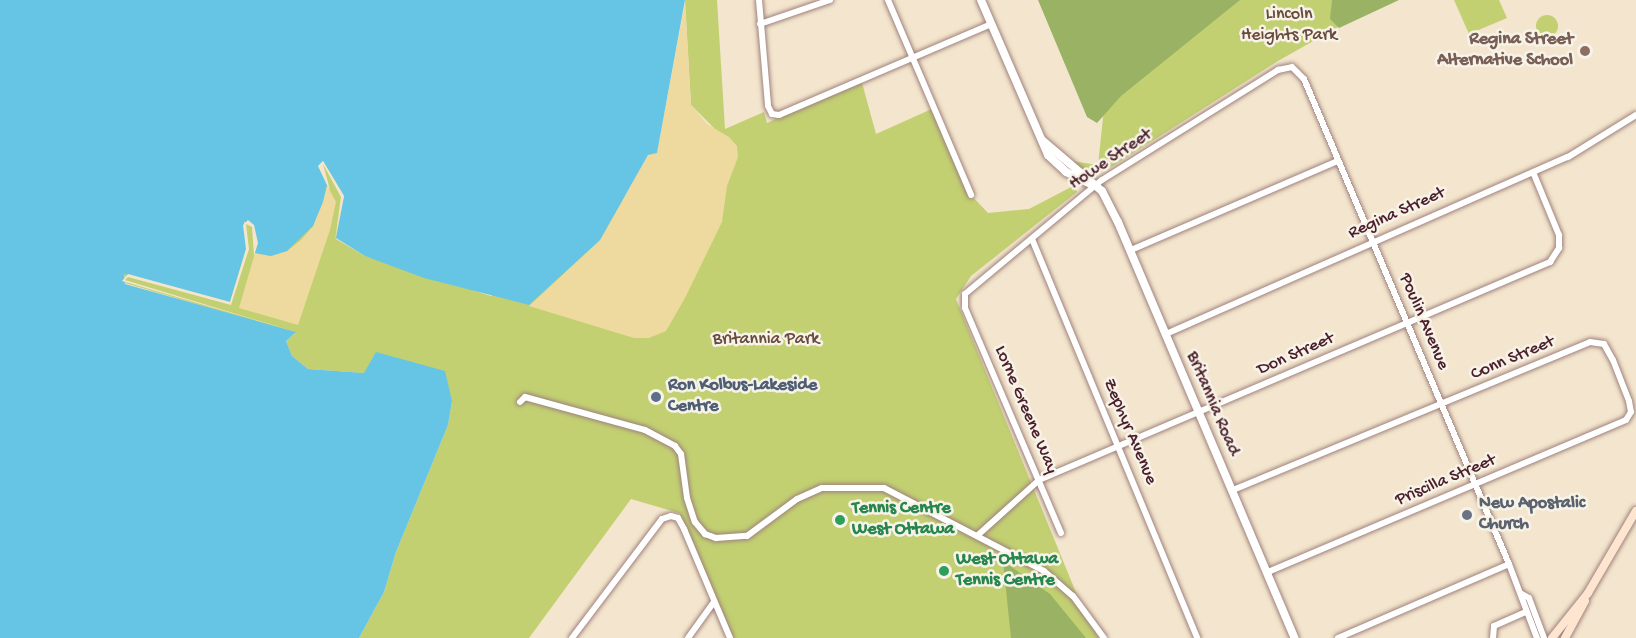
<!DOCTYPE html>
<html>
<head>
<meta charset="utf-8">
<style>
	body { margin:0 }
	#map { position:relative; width:1636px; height:638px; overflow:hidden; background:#f4e5ce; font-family:"Gochi Hand",sans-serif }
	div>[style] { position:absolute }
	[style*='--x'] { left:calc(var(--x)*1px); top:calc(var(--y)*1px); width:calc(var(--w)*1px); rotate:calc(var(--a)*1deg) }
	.green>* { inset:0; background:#c2d072 }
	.round { border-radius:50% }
	.forest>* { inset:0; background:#99b264 }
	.sand>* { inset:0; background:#eeda9e }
	.water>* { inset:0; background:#66c5e4 }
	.pier>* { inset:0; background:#f4e5ce }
	.roads { filter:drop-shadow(0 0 2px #9f827c) drop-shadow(0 0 2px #9f827c) }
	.minor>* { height:6px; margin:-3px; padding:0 3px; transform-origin:3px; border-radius:3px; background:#fff }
	.tertiary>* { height:8px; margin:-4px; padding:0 4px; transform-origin:4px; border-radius:4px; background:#fff }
	.secondary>* { height:8px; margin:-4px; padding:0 4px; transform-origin:4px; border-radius:4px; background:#fde5d0 }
	.dots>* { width:16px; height:16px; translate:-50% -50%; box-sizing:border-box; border:3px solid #f7f3e8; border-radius:50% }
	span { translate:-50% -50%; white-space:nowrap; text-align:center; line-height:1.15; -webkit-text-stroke:5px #f7f3e8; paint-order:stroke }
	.park-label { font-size:18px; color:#684b3d }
	.education-label { font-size:18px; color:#785e54; font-weight:700 }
	.right { translate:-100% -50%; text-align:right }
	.street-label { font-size:18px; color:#4a1f2b }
	.service-label { font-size:18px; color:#4e5e75; font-weight:700 }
	.left { translate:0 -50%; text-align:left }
	.worship-label { font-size:18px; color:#5b616d; font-weight:700 }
	.leisure-label { font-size:18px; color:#27864d; font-weight:700 }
</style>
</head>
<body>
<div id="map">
	<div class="green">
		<div style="clip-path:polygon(685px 0,717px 0,725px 129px,764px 112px,767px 123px,861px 79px,876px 134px,934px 108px,971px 195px,988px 213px,1029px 209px,1075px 185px,1077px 192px,971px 276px,956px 299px,1086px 617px,1099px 638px,731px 638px,679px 513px,631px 499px,529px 638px,359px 638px,384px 592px,396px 552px,448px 425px,452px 401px,364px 373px,308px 369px,292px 356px,286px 341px,295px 333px,125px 283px,124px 274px,243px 225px,323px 161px,344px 196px,336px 239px,365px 256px,491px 296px,714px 128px,691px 105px)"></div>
		<div style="clip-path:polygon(1229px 0,1386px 0,1278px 61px,1113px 166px,1098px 173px,1086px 172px,1065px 160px,1098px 165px,1105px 99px)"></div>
		<div style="clip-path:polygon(1454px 0,1499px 0,1507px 18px,1469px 34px)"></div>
		<div class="round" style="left:1536px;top:15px;width:22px;height:22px"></div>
	</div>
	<div class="forest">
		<div style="clip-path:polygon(1038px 0,1240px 0,1121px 96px,1097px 123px,1087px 117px)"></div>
		<div style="clip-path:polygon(1399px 0,1339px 28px,1330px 19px,1332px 0)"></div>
		<div style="clip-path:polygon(1003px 561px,1050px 594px,1086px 638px,1011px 638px)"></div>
	</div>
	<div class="sand">
		<div style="clip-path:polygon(685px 3px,691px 105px,707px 124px,729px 137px,737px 146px,738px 157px,727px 186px,722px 222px,685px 298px,666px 331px,649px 338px,634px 338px,529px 306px,600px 240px,648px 155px,657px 152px)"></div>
		<div style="clip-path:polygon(327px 185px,336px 202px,330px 230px,298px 325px,239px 308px,255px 253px,271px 256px,287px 251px,301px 240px,313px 226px)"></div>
	</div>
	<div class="water">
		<div style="clip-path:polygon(0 0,685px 0,657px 153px,648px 155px,600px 240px,529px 305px,424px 278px,365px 256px,336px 238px,344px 196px,323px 161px,318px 166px,327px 185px,323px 202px,313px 226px,287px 251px,271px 256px,255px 253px,254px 225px,244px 222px,246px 249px,230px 302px,124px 274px,125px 284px,296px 332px,286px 341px,292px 356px,308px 369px,364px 373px,376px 352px,445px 371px,452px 401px,448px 425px,396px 552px,384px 592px,359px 638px,0 638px)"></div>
	</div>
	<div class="pier">
		<div style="clip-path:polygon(323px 161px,344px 196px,335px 241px,341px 197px,323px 164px,330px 190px,327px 185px,318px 166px)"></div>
		<div style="clip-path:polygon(248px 220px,254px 225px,258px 243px,254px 256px,252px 227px,246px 224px,249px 249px,231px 305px,128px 277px,125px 280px,299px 333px,122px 281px,128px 274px,230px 302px,246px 249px,243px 225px)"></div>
	</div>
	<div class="roads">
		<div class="minor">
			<div style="--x:759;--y:0;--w:106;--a:85.1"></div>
			<div style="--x:768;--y:106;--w:9;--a:63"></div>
			<div style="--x:772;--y:114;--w:7;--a:8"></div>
			<div style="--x:779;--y:115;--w:231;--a:-23.2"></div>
			<div style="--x:888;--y:0;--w:212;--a:66.9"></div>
			<div style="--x:760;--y:24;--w:74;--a:-18.9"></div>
			<div style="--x:1032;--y:239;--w:432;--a:67.5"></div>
			<div style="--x:1131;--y:250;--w:225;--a:-23.3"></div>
			<div style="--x:1166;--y:334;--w:439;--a:-23.8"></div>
			<div style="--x:1568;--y:157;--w:80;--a:-31.7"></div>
			<div style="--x:520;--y:402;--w:7;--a:-45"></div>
			<div style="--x:525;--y:397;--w:124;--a:15.4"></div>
			<div style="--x:645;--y:430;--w:34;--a:28"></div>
			<div style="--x:675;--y:446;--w:10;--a:53"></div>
			<div style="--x:681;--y:454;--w:44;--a:82.2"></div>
			<div style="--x:687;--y:498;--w:25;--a:72"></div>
			<div style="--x:695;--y:522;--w:16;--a:50"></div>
			<div style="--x:705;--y:534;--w:12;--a:20"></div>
			<div style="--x:716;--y:538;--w:31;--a:-4"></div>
			<div style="--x:747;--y:536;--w:62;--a:-36.5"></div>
			<div style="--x:797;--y:499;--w:27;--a:-24"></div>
			<div style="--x:822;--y:488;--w:62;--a:0"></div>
			<div style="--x:884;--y:488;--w:180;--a:27.4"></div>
			<div style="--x:1044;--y:571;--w:38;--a:41"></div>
			<div style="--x:1073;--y:596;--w:52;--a:53.6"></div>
			<div style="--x:1233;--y:490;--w:386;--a:-22.5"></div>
			<div style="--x:1590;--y:342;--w:14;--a:8"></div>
			<div style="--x:1604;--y:344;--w:18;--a:61"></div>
			<div style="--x:1613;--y:360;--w:44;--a:68.7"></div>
			<div style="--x:1629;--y:401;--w:11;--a:80"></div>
			<div style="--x:1631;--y:412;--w:9;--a:122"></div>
			<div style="--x:1626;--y:420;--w:389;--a:157"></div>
			<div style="--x:1061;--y:533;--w:245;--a:-113.1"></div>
			<div style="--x:965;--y:308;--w:14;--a:-90"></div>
			<div style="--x:965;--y:294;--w:178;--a:-39.8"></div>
			<div style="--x:1102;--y:180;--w:208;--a:-32"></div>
			<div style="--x:1278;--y:70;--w:14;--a:-12"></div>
			<div style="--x:1292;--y:67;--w:17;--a:45"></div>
			<div style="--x:1304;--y:79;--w:527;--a:67.09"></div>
			<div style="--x:1509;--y:564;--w:79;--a:69.3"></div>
			<div style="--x:978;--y:535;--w:82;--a:-42"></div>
			<div style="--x:1039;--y:480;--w:556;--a:-23.1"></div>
			<div style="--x:1550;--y:262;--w:17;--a:-57"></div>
			<div style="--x:1559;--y:248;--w:13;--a:-90"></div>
			<div style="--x:1559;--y:235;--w:68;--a:-112.4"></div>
			<div style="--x:1522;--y:594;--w:8;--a:30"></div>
			<div style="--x:1529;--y:598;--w:43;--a:69.4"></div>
			<div style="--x:572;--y:638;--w:149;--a:-52.9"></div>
			<div style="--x:662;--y:519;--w:9;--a:-18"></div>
			<div style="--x:671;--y:516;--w:7;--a:16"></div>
			<div style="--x:678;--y:518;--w:13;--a:61"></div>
			<div style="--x:684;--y:529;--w:118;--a:67.1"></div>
			<div style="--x:688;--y:638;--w:44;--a:-54.2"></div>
			<div style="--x:1338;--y:638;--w:186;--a:-23.4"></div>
			<div style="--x:1493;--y:638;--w:12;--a:-85"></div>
			<div style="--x:1494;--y:626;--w:34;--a:-24"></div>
		</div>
		<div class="tertiary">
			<div style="--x:981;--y:0;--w:169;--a:66.6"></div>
			<div style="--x:1048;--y:155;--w:25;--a:43"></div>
			<div style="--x:1066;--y:172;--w:30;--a:26"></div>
			<div style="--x:1042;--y:140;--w:79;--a:40.4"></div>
			<div style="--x:1102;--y:191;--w:35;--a:63"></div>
			<div style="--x:1118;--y:222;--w:452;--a:67"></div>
		</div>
		<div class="secondary">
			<div style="--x:1552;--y:638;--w:58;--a:-51.3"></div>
			<div style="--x:1588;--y:593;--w:95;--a:-59.7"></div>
			<div style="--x:1565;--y:638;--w:42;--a:-61.6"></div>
		</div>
	</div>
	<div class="dots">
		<div style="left:1585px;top:51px;background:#8d6e63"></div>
		<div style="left:656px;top:397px;background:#5c6f8a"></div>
		<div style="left:1467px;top:515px;background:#6b7280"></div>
		<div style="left:840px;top:520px;background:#2e9e5b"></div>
		<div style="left:944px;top:571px;background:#2e9e5b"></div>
	</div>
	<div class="park-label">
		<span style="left:1289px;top:26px">Lincoln<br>Heights Park</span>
		<span style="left:766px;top:340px">Britannia Park</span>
	</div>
	<div class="education-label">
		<span class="right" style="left:1573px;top:51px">Regina Street<br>Alternative School</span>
	</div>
	<div class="street-label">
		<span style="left:1111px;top:160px;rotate:-34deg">Howe Street</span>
		<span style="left:1397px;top:214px;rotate:-24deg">Regina Street</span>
		<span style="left:1423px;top:322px;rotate:67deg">Poulin Avenue</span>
		<span style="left:1296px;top:355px;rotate:-24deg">Don Street</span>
		<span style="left:1513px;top:359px;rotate:-23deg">Conn Street</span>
		<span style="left:1212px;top:404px;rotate:67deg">Britannia Road</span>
		<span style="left:1025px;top:410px;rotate:67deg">Lorne Greene Way</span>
		<span style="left:1129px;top:432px;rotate:67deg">Zephyr Avenue</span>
		<span style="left:1446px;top:481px;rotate:-23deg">Priscilla Street</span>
	</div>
	<div class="service-label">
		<span class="left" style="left:668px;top:397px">Ron Kolbus-Lakeside<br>Centre</span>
	</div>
	<div class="worship-label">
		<span class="left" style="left:1479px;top:515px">New Apostalic<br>Church</span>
	</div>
	<div class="leisure-label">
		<span class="left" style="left:852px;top:520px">Tennis Centre<br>West Ottawa</span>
		<span class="left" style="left:956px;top:571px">West Ottawa<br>Tennis Centre</span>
	</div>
</div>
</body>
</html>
